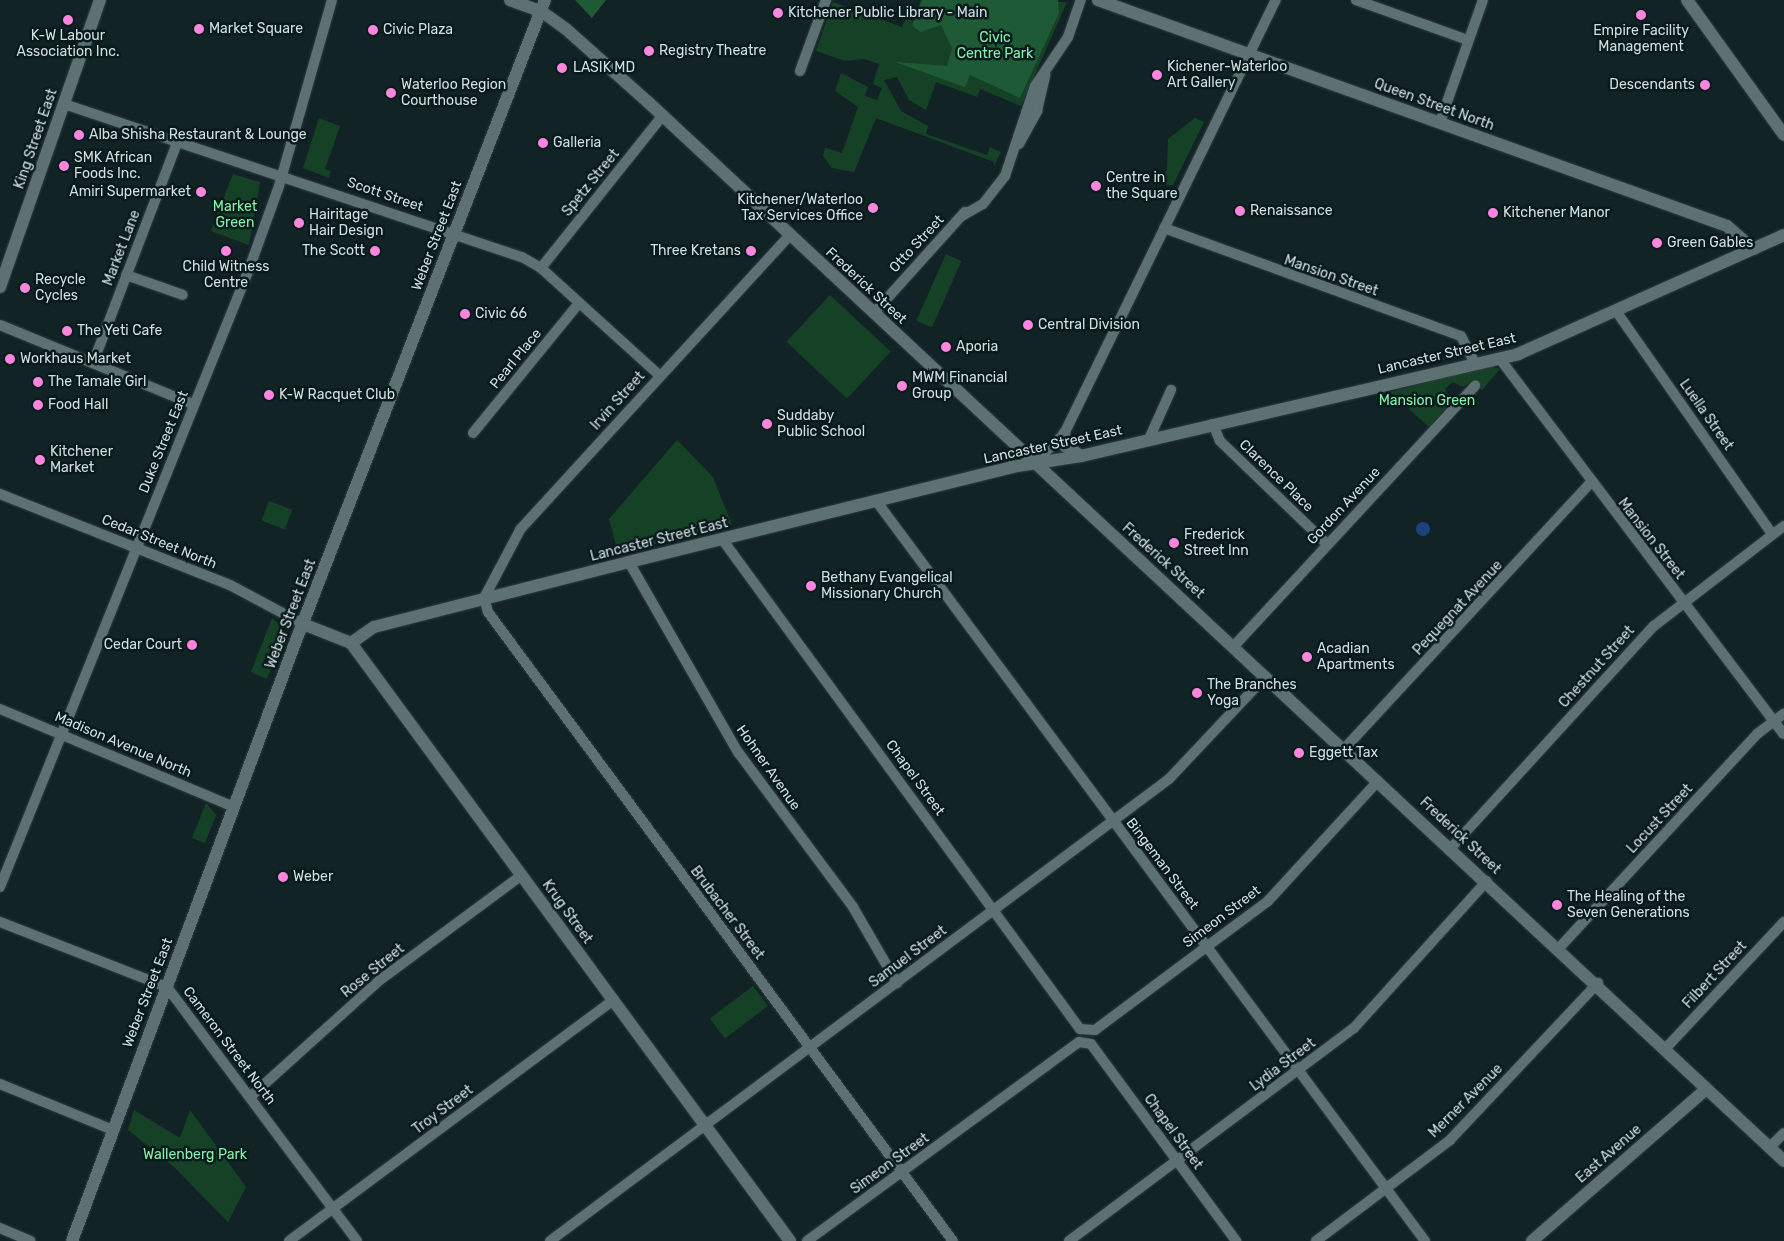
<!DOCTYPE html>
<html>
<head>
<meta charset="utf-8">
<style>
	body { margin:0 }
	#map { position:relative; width:1784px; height:1241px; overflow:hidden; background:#122325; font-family:Rubik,sans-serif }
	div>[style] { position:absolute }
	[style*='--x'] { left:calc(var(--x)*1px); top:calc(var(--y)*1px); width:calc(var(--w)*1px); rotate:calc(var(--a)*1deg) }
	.green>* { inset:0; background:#154227; transform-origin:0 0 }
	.forest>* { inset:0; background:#1d5a35 }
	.water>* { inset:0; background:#1c427d }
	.round { border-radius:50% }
	.roads { filter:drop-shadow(0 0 1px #333e40) drop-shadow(0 0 1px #333e40) }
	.street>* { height:10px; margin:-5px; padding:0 5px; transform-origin:5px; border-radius:5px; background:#5d7173 }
	.secondary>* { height:12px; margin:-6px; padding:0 6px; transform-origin:6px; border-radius:6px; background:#5d7173 }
	.dots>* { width:14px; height:14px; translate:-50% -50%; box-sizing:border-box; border:2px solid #081a1c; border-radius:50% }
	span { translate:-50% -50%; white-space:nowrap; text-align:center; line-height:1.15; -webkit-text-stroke:5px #081a1c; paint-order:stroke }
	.poi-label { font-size:14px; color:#d3dedf }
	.left { translate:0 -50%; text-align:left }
	.right { translate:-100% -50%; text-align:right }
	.park-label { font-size:14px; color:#86f0a9 }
	.street-label { font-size:14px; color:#d3dedf }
</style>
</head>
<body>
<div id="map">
	<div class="green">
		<div style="clip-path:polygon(921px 0,1067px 2px,1021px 106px,980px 89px,977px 97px,936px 82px,926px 110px,909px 100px,897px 77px,884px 80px,901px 111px,928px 126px,926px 134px,987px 155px,990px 147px,1001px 152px,994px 166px,994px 162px,876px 118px,854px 172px,832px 168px,823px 156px,825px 148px,842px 153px,858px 107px,835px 91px,841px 73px,868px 87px,865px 96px,877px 100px,882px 88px,873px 84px,879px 64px,864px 59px,845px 61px,816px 51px,833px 2px,902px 27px,906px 18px,913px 21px)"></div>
		<div style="clip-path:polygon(319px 118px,340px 126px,325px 169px,331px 171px,329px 178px,303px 168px)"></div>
		<div style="clip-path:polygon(1195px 118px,1204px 122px,1173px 185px,1166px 185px,1161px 178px,1167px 170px,1168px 139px)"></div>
		<div style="clip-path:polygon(233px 174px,260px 182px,249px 245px,211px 231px)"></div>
		<div style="left:946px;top:254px;width:17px;height:73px;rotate:24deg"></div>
		<div style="left:830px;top:295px;width:83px;height:64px;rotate:43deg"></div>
		<div style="clip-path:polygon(1489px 366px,1500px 369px,1482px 390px,1472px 381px,1463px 387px,1453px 382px,1445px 389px,1451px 403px,1429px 427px,1390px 392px)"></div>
		<div style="clip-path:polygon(677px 440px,713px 477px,732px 525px,618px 553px,609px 519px)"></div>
		<div style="left:269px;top:501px;width:25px;height:21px;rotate:21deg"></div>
		<div style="clip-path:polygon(272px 618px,285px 630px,267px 679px,251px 672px)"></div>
		<div style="clip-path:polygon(206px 803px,216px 815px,205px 843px,192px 838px)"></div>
		<div style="left:753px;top:986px;width:25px;height:54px;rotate:53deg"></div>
		<div style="clip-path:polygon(134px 1110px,180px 1138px,190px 1110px,246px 1187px,228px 1222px,173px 1166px,128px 1130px)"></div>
	</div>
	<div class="forest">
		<div style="clip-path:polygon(575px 0,606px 0,592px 18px)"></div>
		<div style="clip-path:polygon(922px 0,1058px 0,1059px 13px,1020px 98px,970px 75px,965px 87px,895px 62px,947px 66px,952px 48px,941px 25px,921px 32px,912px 26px)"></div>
	</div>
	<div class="water">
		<div class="round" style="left:1416px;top:522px;width:14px;height:14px"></div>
	</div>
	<div class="roads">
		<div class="street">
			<div style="--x:1356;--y:0;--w:119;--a:19.7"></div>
			<div style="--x:800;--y:71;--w:76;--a:-69.9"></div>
			<div style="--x:64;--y:104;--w:483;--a:18.5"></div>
			<div style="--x:522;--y:257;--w:22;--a:30"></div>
			<div style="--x:541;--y:268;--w:161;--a:42.2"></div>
			<div style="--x:1440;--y:122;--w:129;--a:-70.6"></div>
			<div style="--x:1019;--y:144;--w:38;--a:-61"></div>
			<div style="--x:1037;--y:111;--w:37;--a:-77"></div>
			<div style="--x:962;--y:216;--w:24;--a:-30"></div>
			<div style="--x:983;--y:204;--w:36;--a:-52"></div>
			<div style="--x:1005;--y:176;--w:95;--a:-71.6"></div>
			<div style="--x:1035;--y:86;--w:59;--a:-56"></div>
			<div style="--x:1068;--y:37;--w:39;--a:-71"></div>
			<div style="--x:1164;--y:228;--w:316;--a:20"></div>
			<div style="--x:1461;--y:336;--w:31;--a:63"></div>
			<div style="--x:790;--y:235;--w:400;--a:132.5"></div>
			<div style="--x:520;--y:530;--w:77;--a:117.9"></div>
			<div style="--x:484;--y:598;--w:15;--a:74"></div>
			<div style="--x:488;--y:612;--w:782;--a:53.53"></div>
			<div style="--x:541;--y:268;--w:196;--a:-51.4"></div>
			<div style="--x:126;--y:275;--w:60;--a:19.3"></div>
			<div style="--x:1616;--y:311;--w:272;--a:55"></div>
			<div style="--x:874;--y:313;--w:136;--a:-48"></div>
			<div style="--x:0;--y:325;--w:209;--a:22.3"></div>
			<div style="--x:1500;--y:359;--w:470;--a:52.9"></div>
			<div style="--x:93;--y:363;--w:235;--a:-69.1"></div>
			<div style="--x:1213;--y:424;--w:18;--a:68"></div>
			<div style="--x:1220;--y:441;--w:149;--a:43.9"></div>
			<div style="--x:473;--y:433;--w:168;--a:-50.8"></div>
			<div style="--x:1149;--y:439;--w:54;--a:-65.8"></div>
			<div style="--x:1034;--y:463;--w:42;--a:-44"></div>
			<div style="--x:1064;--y:434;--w:483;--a:-64"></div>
			<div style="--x:0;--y:494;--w:247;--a:21.6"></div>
			<div style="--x:230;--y:585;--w:83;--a:28.1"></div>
			<div style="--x:877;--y:502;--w:920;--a:53.44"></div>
			<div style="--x:722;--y:539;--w:607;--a:53.85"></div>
			<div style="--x:1080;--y:1029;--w:15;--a:4"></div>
			<div style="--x:1095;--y:1030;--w:216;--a:-36.7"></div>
			<div style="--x:1268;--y:901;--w:163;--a:-47.5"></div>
			<div style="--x:629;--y:562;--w:219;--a:60.2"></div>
			<div style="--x:738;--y:752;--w:193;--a:53.4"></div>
			<div style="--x:853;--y:907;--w:88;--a:59.9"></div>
			<div style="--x:1234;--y:646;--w:355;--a:-47.2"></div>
			<div style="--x:0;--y:709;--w:254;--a:22.7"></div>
			<div style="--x:1344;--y:749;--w:362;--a:-47.2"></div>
			<div style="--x:1451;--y:848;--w:301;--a:-47.6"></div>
			<div style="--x:1654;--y:626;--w:164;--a:-37.6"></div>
			<div style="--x:0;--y:887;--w:666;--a:-68.05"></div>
			<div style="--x:249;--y:269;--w:88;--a:-70.1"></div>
			<div style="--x:279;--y:186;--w:193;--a:-74.1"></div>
			<div style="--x:0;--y:922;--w:179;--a:21.3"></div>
			<div style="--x:167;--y:987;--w:317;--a:53.2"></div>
			<div style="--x:1560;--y:947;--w:290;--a:-47.2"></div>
			<div style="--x:1757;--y:734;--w:34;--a:-37"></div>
			<div style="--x:1666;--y:1048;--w:173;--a:-46.9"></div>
			<div style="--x:0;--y:1084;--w:122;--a:22.2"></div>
			<div style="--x:250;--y:1097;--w:175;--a:-42"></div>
			<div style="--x:380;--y:980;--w:177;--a:-36.5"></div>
			<div style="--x:1769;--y:1148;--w:21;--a:-45"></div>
			<div style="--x:0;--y:1228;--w:33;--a:23"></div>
			<div style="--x:289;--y:1241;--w:405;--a:-36.6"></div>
			<div style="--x:550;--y:1241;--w:772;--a:-36.74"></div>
			<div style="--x:1169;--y:779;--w:141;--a:-46.7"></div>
			<div style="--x:807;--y:1241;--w:337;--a:-36.2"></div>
			<div style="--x:1079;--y:1042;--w:12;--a:9"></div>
			<div style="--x:1091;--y:1044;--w:245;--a:53.6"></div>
			<div style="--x:1069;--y:1241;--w:356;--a:-36.8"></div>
			<div style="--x:1354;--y:1028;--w:198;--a:-47.9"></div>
			<div style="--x:1316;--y:1241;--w:168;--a:-37"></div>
			<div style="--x:1450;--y:1140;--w:216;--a:-46.7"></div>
		</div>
		<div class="secondary">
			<div style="--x:510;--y:0;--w:33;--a:20"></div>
			<div style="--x:541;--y:11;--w:31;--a:36"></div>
			<div style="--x:566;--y:29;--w:110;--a:41.7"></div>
			<div style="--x:648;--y:102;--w:1553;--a:42.99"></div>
			<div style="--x:1098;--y:0;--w:668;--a:19.76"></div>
			<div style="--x:1727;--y:226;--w:35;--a:41"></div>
			<div style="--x:1687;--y:0;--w:166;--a:54.3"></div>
			<div style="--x:0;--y:287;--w:304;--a:-70.8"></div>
			<div style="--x:1064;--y:434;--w:12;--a:85"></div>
			<div style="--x:1065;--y:446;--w:19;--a:32"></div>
			<div style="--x:303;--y:624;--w:52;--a:21.6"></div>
			<div style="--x:351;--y:643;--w:742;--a:53.72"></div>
			<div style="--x:351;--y:643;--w:28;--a:-35"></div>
			<div style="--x:374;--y:627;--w:263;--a:-14.3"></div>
			<div style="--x:629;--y:562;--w:395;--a:-13.9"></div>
			<div style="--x:1012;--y:467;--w:70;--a:-9.1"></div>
			<div style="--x:1081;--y:456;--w:449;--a:-13.1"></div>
			<div style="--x:1518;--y:354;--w:291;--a:-24.1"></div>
			<div style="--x:72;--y:1241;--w:644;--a:-69.54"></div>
			<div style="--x:297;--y:638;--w:685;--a:-68.76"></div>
			<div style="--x:1532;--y:1241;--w:231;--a:-41.1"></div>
		</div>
	</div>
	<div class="dots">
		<div style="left:778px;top:13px;background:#ff85df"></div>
		<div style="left:1641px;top:15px;background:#ff85df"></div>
		<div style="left:68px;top:20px;background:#ff85df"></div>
		<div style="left:199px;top:29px;background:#ff85df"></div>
		<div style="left:373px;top:30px;background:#ff85df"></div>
		<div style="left:649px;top:51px;background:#ff85df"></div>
		<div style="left:562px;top:68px;background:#ff85df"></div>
		<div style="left:1157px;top:75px;background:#ff85df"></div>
		<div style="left:1705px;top:85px;background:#ff85df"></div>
		<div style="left:391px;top:93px;background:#ff85df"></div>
		<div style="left:79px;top:135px;background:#ff85df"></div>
		<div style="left:543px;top:143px;background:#ff85df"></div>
		<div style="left:64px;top:166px;background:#ff85df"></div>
		<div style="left:1096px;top:186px;background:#ff85df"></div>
		<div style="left:201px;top:192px;background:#ff85df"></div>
		<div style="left:873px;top:208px;background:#ff85df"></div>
		<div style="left:1240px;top:211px;background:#ff85df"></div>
		<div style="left:1493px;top:213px;background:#ff85df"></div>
		<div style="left:299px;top:223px;background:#ff85df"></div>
		<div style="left:1657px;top:243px;background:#ff85df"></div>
		<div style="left:226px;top:251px;background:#ff85df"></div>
		<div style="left:375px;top:251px;background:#ff85df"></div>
		<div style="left:751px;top:251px;background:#ff85df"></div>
		<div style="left:25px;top:288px;background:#ff85df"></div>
		<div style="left:465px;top:314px;background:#ff85df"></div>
		<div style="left:1028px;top:325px;background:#ff85df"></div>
		<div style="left:67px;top:331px;background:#ff85df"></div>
		<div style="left:946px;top:347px;background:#ff85df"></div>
		<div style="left:10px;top:359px;background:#ff85df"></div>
		<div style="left:38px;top:382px;background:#ff85df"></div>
		<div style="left:902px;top:386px;background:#ff85df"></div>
		<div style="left:269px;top:395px;background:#ff85df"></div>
		<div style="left:38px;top:405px;background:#ff85df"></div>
		<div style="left:767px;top:424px;background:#ff85df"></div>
		<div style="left:40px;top:460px;background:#ff85df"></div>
		<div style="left:1174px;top:543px;background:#ff85df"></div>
		<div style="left:811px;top:586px;background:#ff85df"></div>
		<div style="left:192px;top:645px;background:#ff85df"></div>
		<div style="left:1307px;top:657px;background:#ff85df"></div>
		<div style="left:1197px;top:693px;background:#ff85df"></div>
		<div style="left:1299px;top:753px;background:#ff85df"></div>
		<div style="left:283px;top:877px;background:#ff85df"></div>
		<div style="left:1557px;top:905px;background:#ff85df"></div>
	</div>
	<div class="poi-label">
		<span class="left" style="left:788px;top:13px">Kitchener Public Library - Main</span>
		<span class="left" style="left:209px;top:29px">Market Square</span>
		<span class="left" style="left:383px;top:30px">Civic Plaza</span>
		<span style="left:1641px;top:39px">Empire Facility<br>Management</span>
		<span style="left:68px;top:44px">K-W Labour<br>Association Inc.</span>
		<span class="left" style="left:659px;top:51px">Registry Theatre</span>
		<span class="left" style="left:1167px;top:75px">Kichener-Waterloo<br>Art Gallery</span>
		<span class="left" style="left:573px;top:68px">LASIK MD</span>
		<span class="left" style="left:401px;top:93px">Waterloo Region<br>Courthouse</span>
		<span class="right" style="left:1695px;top:85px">Descendants</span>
		<span class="left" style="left:89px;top:135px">Alba Shisha Restaurant &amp; Lounge</span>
		<span class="left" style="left:553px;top:143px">Galleria</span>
		<span class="left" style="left:74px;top:166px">SMK African<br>Foods Inc.</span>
		<span class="left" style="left:1106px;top:186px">Centre in<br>the Square</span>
		<span class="right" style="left:191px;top:192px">Amiri Supermarket</span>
		<span class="right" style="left:863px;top:208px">Kitchener/Waterloo<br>Tax Services Office</span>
		<span class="left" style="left:1250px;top:211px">Renaissance</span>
		<span class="left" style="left:1503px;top:213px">Kitchener Manor</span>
		<span class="left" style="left:309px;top:223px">Hairitage<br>Hair Design</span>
		<span class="left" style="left:1667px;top:243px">Green Gables</span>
		<span class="right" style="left:365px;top:251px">The Scott</span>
		<span class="right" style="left:741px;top:251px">Three Kretans</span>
		<span style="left:226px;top:275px">Child Witness<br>Centre</span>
		<span class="left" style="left:35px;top:288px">Recycle<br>Cycles</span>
		<span class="left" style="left:475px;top:314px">Civic 66</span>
		<span class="left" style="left:1038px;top:325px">Central Division</span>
		<span class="left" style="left:77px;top:331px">The Yeti Cafe</span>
		<span class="left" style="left:956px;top:347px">Aporia</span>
		<span class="left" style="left:20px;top:359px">Workhaus Market</span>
		<span class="left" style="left:912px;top:386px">MWM Financial<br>Group</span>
		<span class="left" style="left:48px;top:382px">The Tamale Girl</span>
		<span class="left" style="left:279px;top:395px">K-W Racquet Club</span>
		<span class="left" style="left:48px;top:405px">Food Hall</span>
		<span class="left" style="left:777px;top:424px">Suddaby<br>Public School</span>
		<span class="left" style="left:50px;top:460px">Kitchener<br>Market</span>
		<span class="left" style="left:1184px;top:543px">Frederick<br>Street Inn</span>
		<span class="left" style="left:821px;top:586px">Bethany Evangelical<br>Missionary Church</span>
		<span class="right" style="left:182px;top:645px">Cedar Court</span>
		<span class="left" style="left:1317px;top:657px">Acadian<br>Apartments</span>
		<span class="left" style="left:1207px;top:693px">The Branches<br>Yoga</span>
		<span class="left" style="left:1309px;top:753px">Eggett Tax</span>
		<span class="left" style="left:293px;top:877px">Weber</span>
		<span class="left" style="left:1567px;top:905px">The Healing of the<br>Seven Generations</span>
	</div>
	<div class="park-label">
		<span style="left:995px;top:46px">Civic<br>Centre Park</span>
		<span style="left:235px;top:215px">Market<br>Green</span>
		<span style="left:1427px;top:401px">Mansion Green</span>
		<span style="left:195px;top:1155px">Wallenberg Park</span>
	</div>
	<div class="street-label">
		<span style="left:1434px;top:105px;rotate:20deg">Queen Street North</span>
		<span style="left:36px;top:139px;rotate:-71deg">King Street East</span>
		<span style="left:591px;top:183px;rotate:-51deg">Spetz Street</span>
		<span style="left:385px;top:195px;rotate:19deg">Scott Street</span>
		<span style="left:437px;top:236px;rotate:-69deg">Weber Street East</span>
		<span style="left:917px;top:244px;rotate:-47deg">Otto Street</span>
		<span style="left:122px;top:248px;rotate:-69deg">Market Lane</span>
		<span style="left:1331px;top:276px;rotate:19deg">Mansion Street</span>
		<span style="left:866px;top:286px;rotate:43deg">Frederick Street</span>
		<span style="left:1447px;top:354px;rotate:-13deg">Lancaster Street East</span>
		<span style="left:516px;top:359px;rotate:-51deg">Pearl Place</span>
		<span style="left:618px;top:401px;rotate:-48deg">Irvin Street</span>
		<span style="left:1706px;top:415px;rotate:55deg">Luella Street</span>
		<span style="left:164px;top:442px;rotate:-68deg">Duke Street East</span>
		<span style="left:1053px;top:445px;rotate:-12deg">Lancaster Street East</span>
		<span style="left:1276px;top:476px;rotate:44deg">Clarence Place</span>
		<span style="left:1344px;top:506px;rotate:-47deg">Gordon Avenue</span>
		<span style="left:1651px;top:539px;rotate:52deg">Mansion Street</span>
		<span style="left:659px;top:540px;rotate:-14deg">Lancaster Street East</span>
		<span style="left:159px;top:542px;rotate:22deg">Cedar Street North</span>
		<span style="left:1163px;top:561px;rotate:42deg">Frederick Street</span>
		<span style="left:1458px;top:608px;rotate:-47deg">Pequegnat Avenue</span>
		<span style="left:291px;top:614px;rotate:-69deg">Weber Street East</span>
		<span style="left:1597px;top:667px;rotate:-48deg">Chestnut Street</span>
		<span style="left:123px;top:745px;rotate:23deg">Madison Avenue North</span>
		<span style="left:768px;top:768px;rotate:55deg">Hohner Avenue</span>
		<span style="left:915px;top:778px;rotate:54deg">Chapel Street</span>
		<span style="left:1660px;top:819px;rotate:-47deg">Locust Street</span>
		<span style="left:1460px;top:836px;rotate:43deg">Frederick Street</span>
		<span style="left:1162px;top:864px;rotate:53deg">Bingeman Street</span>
		<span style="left:567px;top:912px;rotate:54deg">Krug Street</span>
		<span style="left:727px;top:913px;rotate:53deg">Brubacher Street</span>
		<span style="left:1222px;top:917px;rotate:-37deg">Simeon Street</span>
		<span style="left:908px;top:957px;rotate:-37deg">Samuel Street</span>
		<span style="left:373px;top:971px;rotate:-39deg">Rose Street</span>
		<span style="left:1715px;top:975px;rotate:-47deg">Filbert Street</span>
		<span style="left:148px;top:993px;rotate:-69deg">Weber Street East</span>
		<span style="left:229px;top:1046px;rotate:53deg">Cameron Street North</span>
		<span style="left:1283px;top:1065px;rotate:-37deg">Lydia Street</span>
		<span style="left:1466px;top:1101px;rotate:-45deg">Merner Avenue</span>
		<span style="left:443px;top:1110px;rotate:-37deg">Troy Street</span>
		<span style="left:1173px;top:1132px;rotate:54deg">Chapel Street</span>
		<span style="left:1609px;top:1154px;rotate:-41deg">East Avenue</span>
		<span style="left:890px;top:1164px;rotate:-36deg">Simeon Street</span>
	</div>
</div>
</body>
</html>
